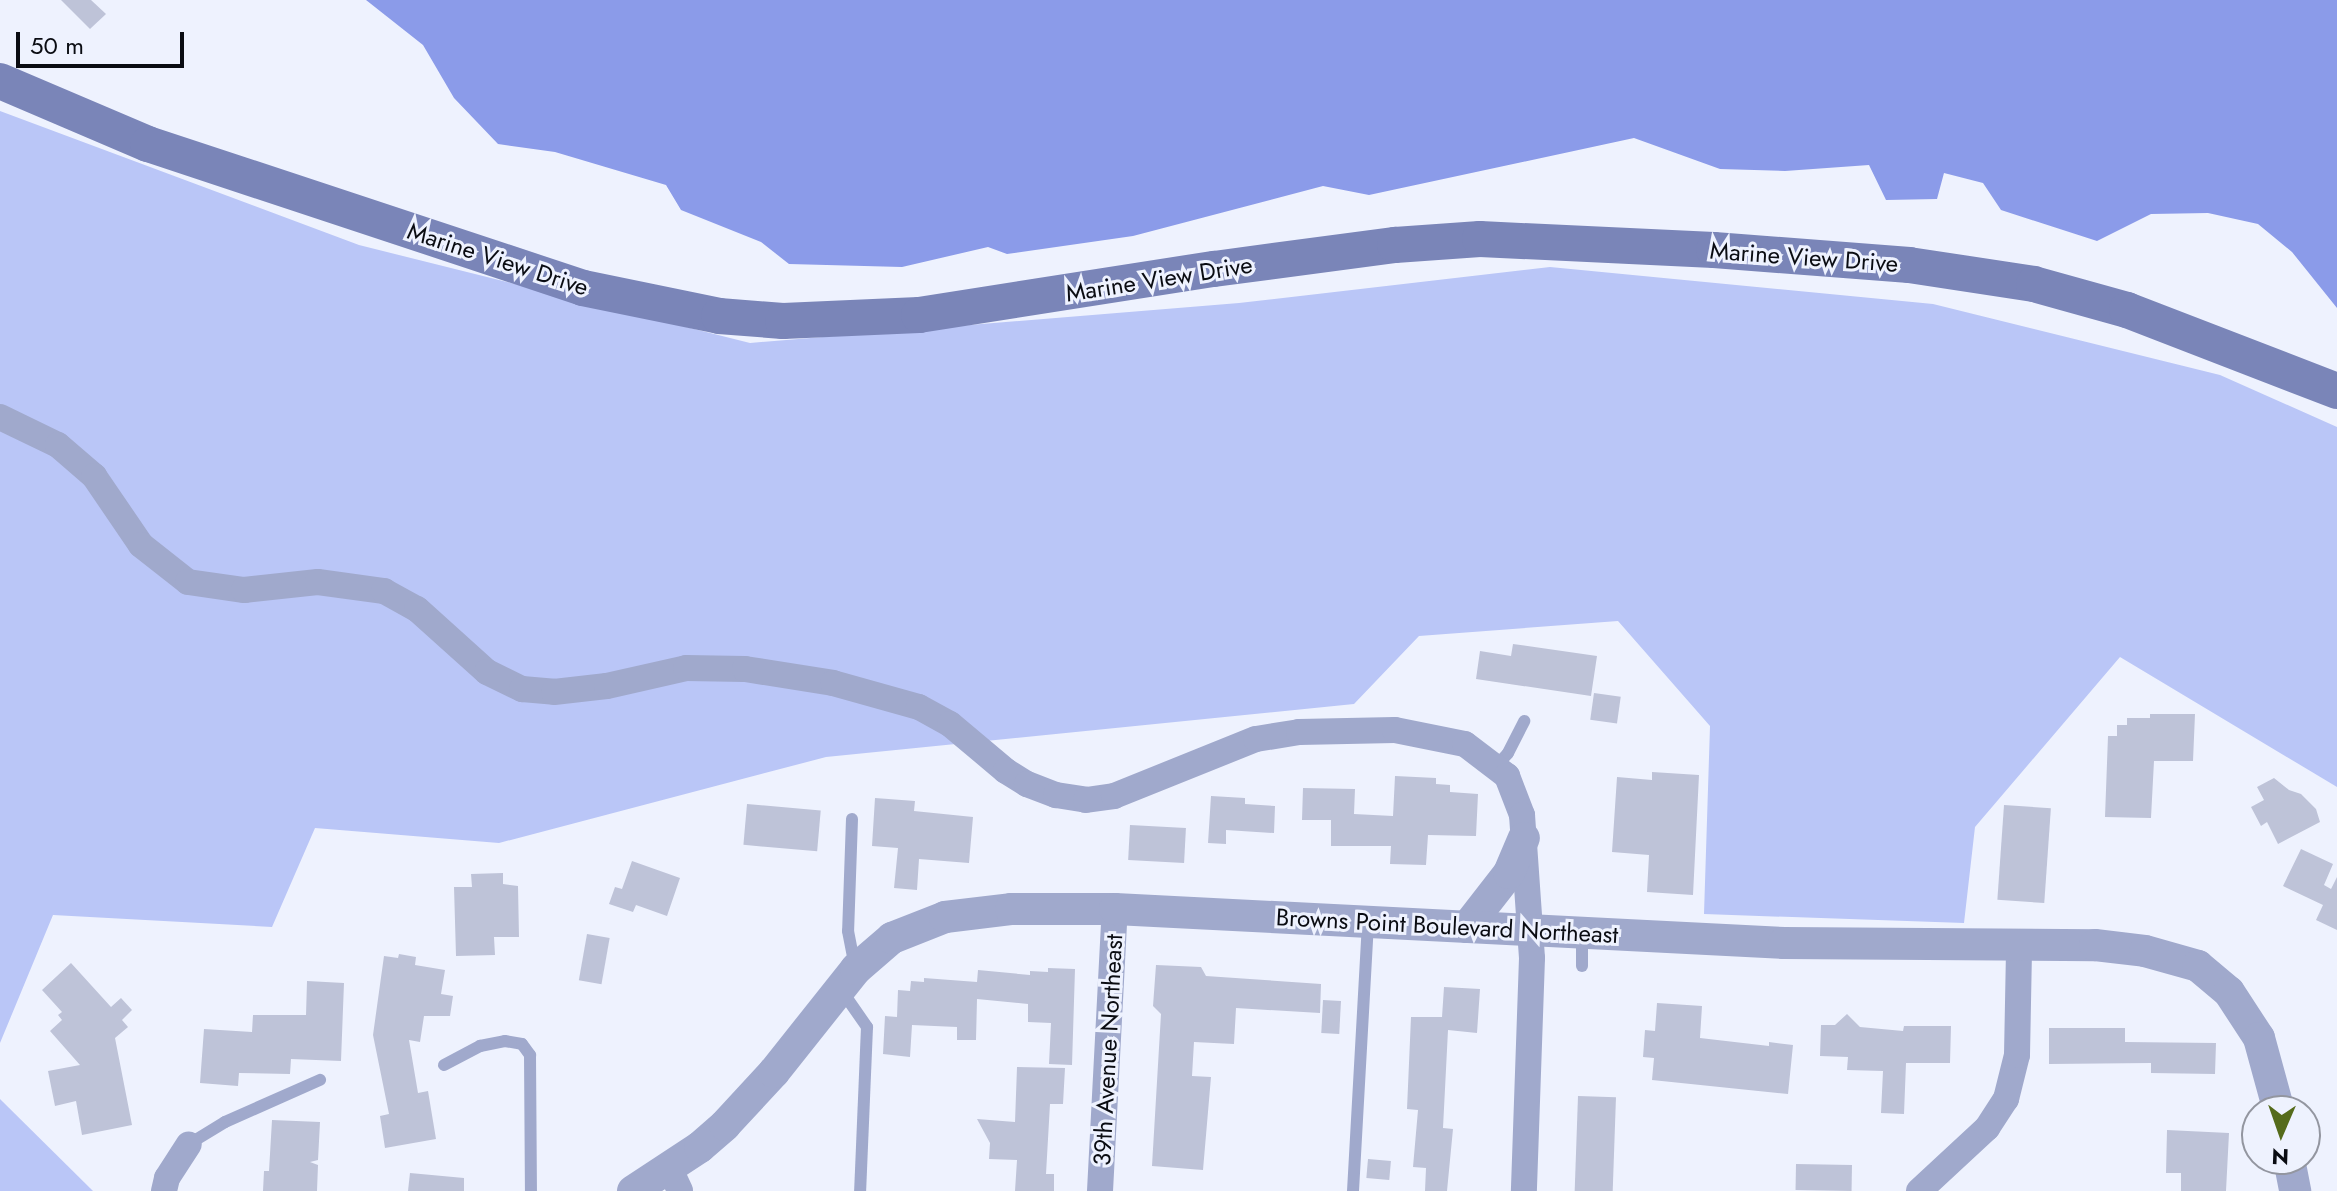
<!DOCTYPE html>
<html>
<head>
<meta charset="utf-8">
<style>
	body { margin:0 }
	#map { position:relative; width:2337px; height:1191px; overflow:hidden; background:#eef2fe; font-family:Jost,sans-serif }
	div>[style] { position:absolute }
	[style*='--x'] { left:calc(var(--x)*1px); top:calc(var(--y)*1px); width:calc(var(--w)*1px); rotate:calc(var(--a)*1deg) }
	.green>* { inset:0; background:#bac6f7 }
	.water>* { inset:0; background:#8b9be9 }
	.building>* { inset:0; background:#bec3d8; transform-origin:0 0 }
	.service>* { height:12px; margin:-6px; padding:0 6px; transform-origin:6px; border-radius:6px; background:#a0a9cc }
	.minor>* { height:26px; margin:-13px; padding:0 13px; transform-origin:13px; border-radius:13px; background:#a0a9cc }
	.tertiary>* { height:32px; margin:-16px; padding:0 16px; transform-origin:16px; border-radius:16px; background:#a0a9cc }
	.secondary>* { height:36px; margin:-18px; padding:0 18px; transform-origin:18px; border-radius:18px; background:#7a85b8 }
	span { translate:-50% -50%; white-space:nowrap; text-align:center; line-height:1.15; -webkit-text-stroke:6px #eef2fe; paint-order:stroke }
	.street-label { font-size:24px; color:#0a0c12 }
	.north { position:absolute; left:2241px; top:1095px; width:80px; height:80px; box-sizing:border-box; background:#eef2fe; border:2px solid #9396a0; border-radius:50%; rotate:182deg; font-size:22px; font-weight:700; line-height:32px; text-align:center; color:#0a0c12 }
	.north::after { content:''; display:block; margin:auto; width:28px; height:36px; background:#556b1b; clip-path:polygon(50% 0,100% 100%,50% 72%,0 100%) }
	.scale { position:absolute; left:16px; top:32px; width:168px; height:36px; box-sizing:border-box; border:4px solid #0a0c12; border-top:0; padding-left:10px; font-size:24px; line-height:28px; white-space:nowrap; color:#0a0c12; -webkit-text-stroke:6px #eef2fe; paint-order:stroke }
</style>
</head>
<body>
<div id="map">
	<div class="green">
		<div style="clip-path:polygon(0 111px,359px 245px,750px 343px,1239px 303px,1550px 267px,1933px 304px,2220px 375px,2337px 427px,2337px 787px,2120px 657px,1975px 827px,1964px 923px,1704px 914px,1710px 726px,1618px 621px,1419px 636px,1354px 704px,826px 757px,499px 843px,315px 828px,272px 927px,53px 915px,0 1043px)"></div>
		<div style="clip-path:polygon(0 1099px,93px 1191px,0 1191px)"></div>
	</div>
	<div class="water">
		<div style="clip-path:polygon(366px 0,2337px 0,2337px 308px,2292px 252px,2258px 224px,2208px 213px,2151px 214px,2097px 241px,2001px 210px,1983px 183px,1944px 173px,1937px 199px,1886px 200px,1869px 165px,1785px 171px,1720px 169px,1634px 138px,1369px 195px,1323px 186px,1133px 236px,1007px 254px,988px 247px,902px 267px,789px 264px,761px 242px,681px 210px,666px 185px,555px 152px,498px 144px,454px 98px,423px 45px)"></div>
	</div>
	<div class="building">
		<div style="clip-path:polygon(61px 0,91px 0,106px 14px,90px 29px)"></div>
		<div style="clip-path:polygon(1513px 644px,1597px 656px,1591px 696px,1476px 679px,1480px 651px,1511px 656px)"></div>
		<div style="left:1594px;top:693px;width:27px;height:27px;rotate:8deg"></div>
		<div style="clip-path:polygon(2150px 714px,2195px 714px,2193px 761px,2154px 761px,2151px 818px,2105px 817px,2108px 736px,2117px 736px,2117px 725px,2127px 725px,2127px 718px,2150px 718px)"></div>
		<div style="clip-path:polygon(1652px 772px,1699px 775px,1693px 895px,1647px 892px,1649px 855px,1612px 852px,1617px 777px,1652px 780px)"></div>
		<div style="clip-path:polygon(1395px 776px,1436px 778px,1436px 784px,1450px 785px,1450px 792px,1478px 794px,1476px 836px,1428px 835px,1426px 865px,1390px 864px,1391px 846px,1331px 846px,1331px 820px,1302px 820px,1303px 788px,1355px 789px,1354px 814px,1393px 816px)"></div>
		<div style="clip-path:polygon(2274px 778px,2289px 790px,2301px 794px,2316px 809px,2320px 822px,2278px 844px,2267px 822px,2261px 826px,2251px 807px,2264px 800px,2257px 787px)"></div>
		<div style="clip-path:polygon(1211px 796px,1245px 798px,1245px 804px,1275px 806px,1274px 833px,1226px 830px,1226px 844px,1208px 843px)"></div>
		<div style="clip-path:polygon(875px 798px,915px 801px,914px 811px,973px 817px,969px 863px,919px 859px,917px 890px,894px 888px,898px 848px,872px 846px)"></div>
		<div style="left:747px;top:804px;width:74px;height:41px;rotate:5deg"></div>
		<div style="left:2004px;top:805px;width:47px;height:95px;rotate:4deg"></div>
		<div style="left:1130px;top:825px;width:56px;height:35px;rotate:3deg"></div>
		<div style="clip-path:polygon(2301px 849px,2333px 864px,2324px 885px,2331px 889px,2337px 877px,2337px 930px,2316px 920px,2323px 905px,2283px 886px)"></div>
		<div style="clip-path:polygon(632px 861px,680px 878px,667px 916px,636px 905px,633px 912px,609px 904px,615px 887px,622px 889px)"></div>
		<div style="clip-path:polygon(503px 873px,503px 884px,518px 886px,519px 937px,494px 937px,495px 955px,456px 956px,454px 887px,472px 887px,471px 874px)"></div>
		<div style="left:587px;top:934px;width:23px;height:47px;rotate:10deg"></div>
		<div style="clip-path:polygon(399px 954px,416px 957px,415px 965px,445px 970px,441px 994px,453px 996px,450px 1016px,424px 1016px,420px 1042px,409px 1040px,418px 1093px,428px 1091px,436px 1139px,385px 1148px,380px 1116px,389px 1114px,373px 1035px,384px 956px,398px 958px)"></div>
		<div style="clip-path:polygon(71px 963px,111px 1007px,121px 998px,132px 1010px,122px 1020px,128px 1027px,115px 1038px,132px 1125px,82px 1135px,76px 1101px,55px 1106px,48px 1071px,80px 1065px,50px 1031px,62px 1020px,58px 1015px,62px 1012px,42px 990px)"></div>
		<div style="clip-path:polygon(1156px 965px,1201px 967px,1206px 976px,1321px 984px,1320px 1013px,1236px 1008px,1234px 1044px,1194px 1042px,1192px 1076px,1211px 1077px,1203px 1170px,1152px 1166px,1161px 1014px,1153px 1006px)"></div>
		<div style="clip-path:polygon(1048px 968px,1075px 969px,1072px 1065px,1049px 1064px,1051px 1023px,1028px 1022px,1028px 1004px,977px 999px,976px 1040px,957px 1040px,957px 1027px,912px 1025px,910px 1057px,883px 1054px,885px 1016px,897px 1017px,898px 990px,910px 991px,911px 981px,924px 982px,924px 978px,977px 982px,978px 970px,1030px 975px,1030px 971px,1048px 972px)"></div>
		<div style="clip-path:polygon(307px 981px,344px 983px,341px 1061px,291px 1059px,290px 1074px,239px 1073px,238px 1086px,200px 1083px,204px 1029px,252px 1032px,253px 1015px,306px 1015px)"></div>
		<div style="clip-path:polygon(1444px 987px,1480px 989px,1477px 1033px,1448px 1030px,1443px 1128px,1453px 1129px,1447px 1191px,1425px 1191px,1426px 1168px,1413px 1167px,1418px 1110px,1407px 1109px,1411px 1017px,1442px 1017px)"></div>
		<div style="left:1323px;top:1000px;width:18px;height:33px;rotate:3deg"></div>
		<div style="clip-path:polygon(1657px 1003px,1702px 1006px,1700px 1038px,1769px 1046px,1769px 1042px,1793px 1045px,1788px 1094px,1652px 1080px,1654px 1058px,1643px 1057px,1645px 1030px,1655px 1031px)"></div>
		<div style="clip-path:polygon(1847px 1014px,1860px 1027px,1903px 1031px,1904px 1026px,1951px 1026px,1950px 1063px,1906px 1063px,1904px 1114px,1881px 1113px,1883px 1071px,1847px 1070px,1848px 1057px,1820px 1056px,1821px 1025px,1835px 1025px)"></div>
		<div style="clip-path:polygon(2049px 1028px,2125px 1028px,2125px 1042px,2216px 1043px,2215px 1074px,2151px 1073px,2151px 1063px,2049px 1064px)"></div>
		<div style="clip-path:polygon(1017px 1067px,1065px 1068px,1063px 1104px,1050px 1104px,1046px 1174px,1054px 1174px,1054px 1191px,1015px 1191px,1017px 1160px,989px 1159px,990px 1143px,977px 1119px,1015px 1122px)"></div>
		<div style="left:1578px;top:1096px;width:38px;height:95px;rotate:2deg"></div>
		<div style="clip-path:polygon(272px 1120px,320px 1122px,318px 1160px,310px 1162px,318px 1165px,317px 1191px,263px 1191px,264px 1171px,269px 1171px)"></div>
		<div style="clip-path:polygon(2167px 1130px,2229px 1133px,2226px 1191px,2181px 1191px,2181px 1173px,2166px 1173px)"></div>
		<div style="left:1368px;top:1159px;width:23px;height:19px;rotate:5deg"></div>
		<div style="left:1796px;top:1164px;width:56px;height:26px;rotate:1deg"></div>
		<div style="clip-path:polygon(410px 1173px,464px 1178px,464px 1191px,408px 1191px)"></div>
	</div>
	<div class="service">
		<div style="--x:1497;--y:765;--w:16;--a:-47"></div>
		<div style="--x:1508;--y:753;--w:36;--a:-63"></div>
		<div style="--x:852;--y:819;--w:112;--a:92"></div>
		<div style="--x:848;--y:931;--w:36;--a:79"></div>
		<div style="--x:1582;--y:934;--w:32;--a:90"></div>
		<div style="--x:842;--y:991;--w:44;--a:55.2"></div>
		<div style="--x:867;--y:1027;--w:164;--a:92.4"></div>
		<div style="--x:444;--y:1065;--w:41;--a:-27.8"></div>
		<div style="--x:480;--y:1046;--w:25;--a:-11"></div>
		<div style="--x:505;--y:1041;--w:17;--a:10"></div>
		<div style="--x:522;--y:1044;--w:14;--a:54"></div>
		<div style="--x:530;--y:1055;--w:136;--a:89.6"></div>
		<div style="--x:189;--y:1144;--w:42;--a:-31.4"></div>
		<div style="--x:225;--y:1122;--w:104;--a:-23.9"></div>
		<div style="--x:1353;--y:1191;--w:267;--a:-86.8"></div>
	</div>
	<div class="minor">
		<div style="--x:0;--y:417;--w:64;--a:25.8"></div>
		<div style="--x:58;--y:445;--w:48;--a:40.7"></div>
		<div style="--x:94;--y:476;--w:83;--a:55.7"></div>
		<div style="--x:141;--y:545;--w:60;--a:38.2"></div>
		<div style="--x:188;--y:582;--w:57;--a:8.1"></div>
		<div style="--x:244;--y:590;--w:74;--a:-6.2"></div>
		<div style="--x:318;--y:582;--w:67;--a:7.8"></div>
		<div style="--x:384;--y:591;--w:38;--a:29"></div>
		<div style="--x:417;--y:609;--w:94;--a:42"></div>
		<div style="--x:487;--y:672;--w:39;--a:26"></div>
		<div style="--x:522;--y:689;--w:32;--a:5"></div>
		<div style="--x:554;--y:692;--w:53;--a:-6.5"></div>
		<div style="--x:607;--y:686;--w:81;--a:-12.8"></div>
		<div style="--x:686;--y:668;--w:59;--a:1"></div>
		<div style="--x:745;--y:669;--w:89;--a:9"></div>
		<div style="--x:833;--y:683;--w:89;--a:15.6"></div>
		<div style="--x:919;--y:707;--w:35;--a:29"></div>
		<div style="--x:950;--y:724;--w:73;--a:40"></div>
		<div style="--x:1006;--y:771;--w:25;--a:32"></div>
		<div style="--x:1027;--y:784;--w:31;--a:21"></div>
		<div style="--x:1056;--y:795;--w:30;--a:9"></div>
		<div style="--x:1086;--y:800;--w:28;--a:-8"></div>
		<div style="--x:1114;--y:796;--w:153;--a:-21.9"></div>
		<div style="--x:1256;--y:739;--w:44;--a:-9.2"></div>
		<div style="--x:1299;--y:732;--w:96;--a:-1.2"></div>
		<div style="--x:1395;--y:730;--w:71;--a:11.3"></div>
		<div style="--x:1465;--y:744;--w:53;--a:37.3"></div>
		<div style="--x:1507;--y:776;--w:42;--a:69"></div>
		<div style="--x:1522;--y:815;--w:143;--a:86"></div>
		<div style="--x:1532;--y:958;--w:233;--a:92"></div>
		<div style="--x:669;--y:1167;--w:26;--a:65"></div>
		<div style="--x:164;--y:1191;--w:13;--a:-77"></div>
		<div style="--x:167;--y:1178;--w:40;--a:-57.1"></div>
		<div style="--x:1100;--y:1191;--w:282;--a:-87"></div>
		<div style="--x:1919;--y:1191;--w:93;--a:-42.8"></div>
		<div style="--x:1987;--y:1128;--w:35;--a:-57"></div>
		<div style="--x:2006;--y:1099;--w:45;--a:-76"></div>
		<div style="--x:2017;--y:1055;--w:109;--a:-88.9"></div>
	</div>
	<div class="tertiary">
		<div style="--x:1467;--y:927;--w:68;--a:-52.1"></div>
		<div style="--x:1509;--y:873;--w:38;--a:-67"></div>
		<div style="--x:2289;--y:1159;--w:33;--a:79"></div>
		<div style="--x:633;--y:1191;--w:80;--a:-33.3"></div>
		<div style="--x:700;--y:1147;--w:33;--a:-41"></div>
		<div style="--x:725;--y:1125;--w:72;--a:-47.2"></div>
		<div style="--x:774;--y:1072;--w:132;--a:-51.5"></div>
		<div style="--x:856;--y:969;--w:48;--a:-40.7"></div>
		<div style="--x:892;--y:938;--w:57;--a:-21.6"></div>
		<div style="--x:945;--y:917;--w:66;--a:-6.9"></div>
		<div style="--x:1011;--y:909;--w:104;--a:0"></div>
		<div style="--x:1115;--y:909;--w:670;--a:2.91"></div>
		<div style="--x:1784;--y:943;--w:311;--a:0.4"></div>
		<div style="--x:2095;--y:945;--w:50;--a:6.8"></div>
		<div style="--x:2145;--y:951;--w:55;--a:15.8"></div>
		<div style="--x:2198;--y:966;--w:40;--a:40"></div>
		<div style="--x:2229;--y:992;--w:55;--a:56.9"></div>
		<div style="--x:2259;--y:1038;--w:76;--a:74.7"></div>
	</div>
	<div class="secondary">
		<div style="--x:0;--y:81;--w:161;--a:23.1"></div>
		<div style="--x:148;--y:144;--w:458;--a:18.3"></div>
		<div style="--x:583;--y:288;--w:139;--a:11.6"></div>
		<div style="--x:719;--y:316;--w:64;--a:4.5"></div>
		<div style="--x:783;--y:321;--w:136;--a:-2.5"></div>
		<div style="--x:919;--y:315;--w:299;--a:-8.9"></div>
		<div style="--x:1214;--y:269;--w:183;--a:-7.6"></div>
		<div style="--x:1395;--y:245;--w:85;--a:-4"></div>
		<div style="--x:1480;--y:239;--w:234;--a:2.7"></div>
		<div style="--x:1714;--y:250;--w:196;--a:4.4"></div>
		<div style="--x:1909;--y:265;--w:126;--a:8.6"></div>
		<div style="--x:2034;--y:284;--w:97;--a:15.6"></div>
		<div style="--x:2127;--y:310;--w:225;--a:21.1"></div>
	</div>
	<div class="street-label">
		<span style="left:1804px;top:257px;rotate:4deg">Marine View Drive</span>
		<span style="left:498px;top:259px;rotate:18deg">Marine View Drive</span>
		<span style="left:1159px;top:279px;rotate:-9deg">Marine View Drive</span>
		<span style="left:1447px;top:926px;rotate:3deg">Browns Point Boulevard Northeast</span>
		<span style="left:1108px;top:1050px;rotate:-87deg">39th Avenue Northeast</span>
	</div>
	<div class="north">N</div>
	<div class="scale">50 m</div>
</div>
</body>
</html>
